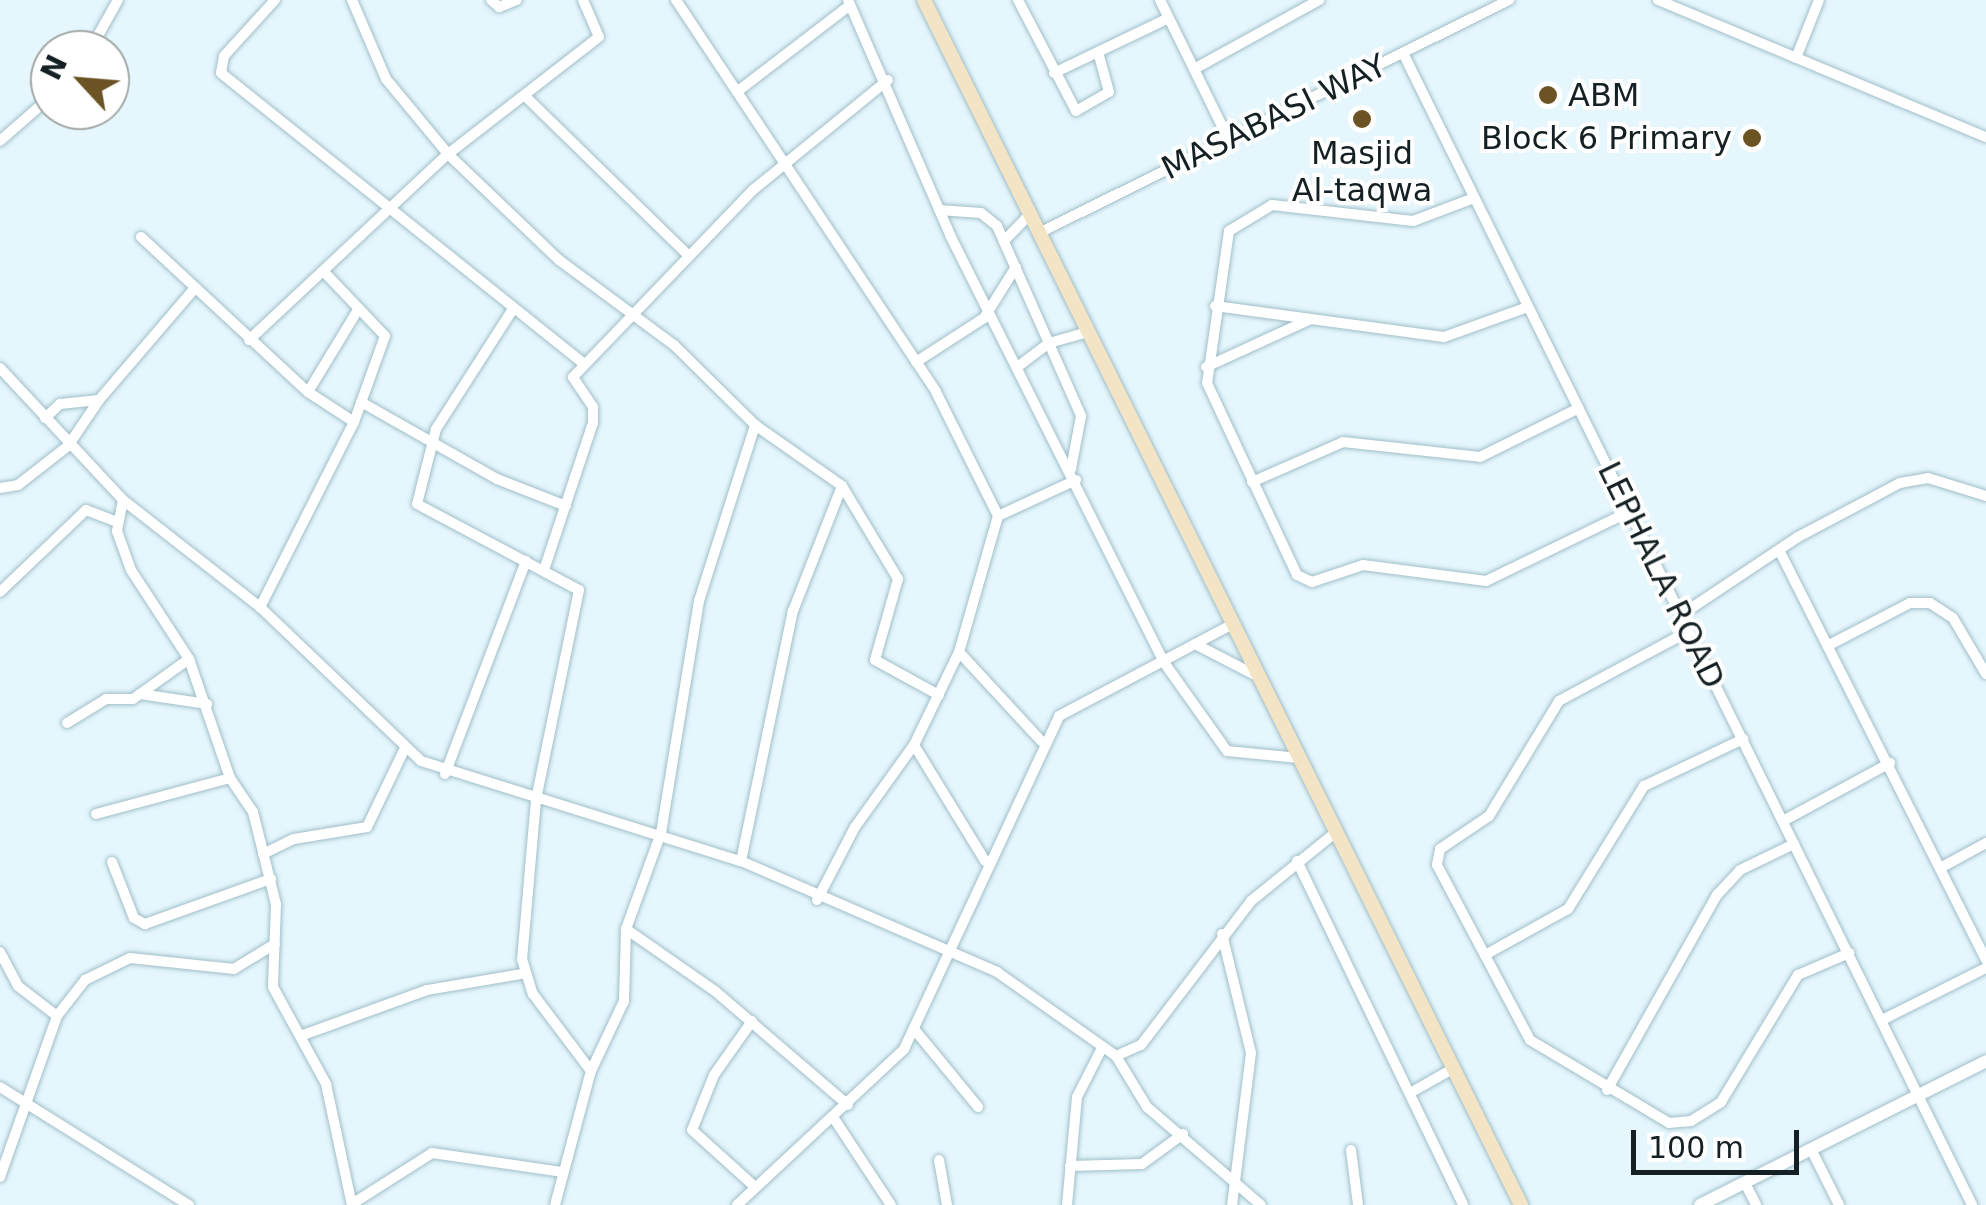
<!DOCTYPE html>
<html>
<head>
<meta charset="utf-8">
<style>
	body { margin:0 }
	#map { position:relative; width:1986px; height:1205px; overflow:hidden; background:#e5f7fd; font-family:"DejaVu Sans",sans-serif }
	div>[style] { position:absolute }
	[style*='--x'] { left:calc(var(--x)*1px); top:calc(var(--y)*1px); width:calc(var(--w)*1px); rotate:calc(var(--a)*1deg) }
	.roads { filter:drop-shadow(0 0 2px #a1bec8) drop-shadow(0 0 2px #a1bec8) }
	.minor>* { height:10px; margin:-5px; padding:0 5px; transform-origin:5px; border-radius:5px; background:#fff }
	.tertiary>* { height:12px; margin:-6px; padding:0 6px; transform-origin:6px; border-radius:6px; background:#fff }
	.secondary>* { height:14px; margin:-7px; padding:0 7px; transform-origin:7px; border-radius:7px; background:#f3e4c6 }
	.dots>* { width:28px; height:28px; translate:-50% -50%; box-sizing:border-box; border:5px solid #fff; border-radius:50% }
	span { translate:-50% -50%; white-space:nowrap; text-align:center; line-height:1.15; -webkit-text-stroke:8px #fff; paint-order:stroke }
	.poi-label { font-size:32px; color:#152024 }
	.left { translate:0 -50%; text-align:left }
	.right { translate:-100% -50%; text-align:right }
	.street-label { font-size:32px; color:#152024 }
	.north { position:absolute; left:30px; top:30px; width:100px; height:100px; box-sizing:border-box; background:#fff; border:2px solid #a1a6a7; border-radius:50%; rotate:296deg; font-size:28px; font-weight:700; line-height:40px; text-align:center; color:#152024 }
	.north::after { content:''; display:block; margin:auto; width:35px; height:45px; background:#6b5323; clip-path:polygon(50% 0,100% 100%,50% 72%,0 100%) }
	.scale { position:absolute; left:1631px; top:1130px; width:168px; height:45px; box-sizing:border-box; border:5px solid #152024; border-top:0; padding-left:12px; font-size:30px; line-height:35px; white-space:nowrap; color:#152024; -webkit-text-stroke:8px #fff; paint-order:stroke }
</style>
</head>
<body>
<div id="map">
	<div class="roads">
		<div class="minor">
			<div style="--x:275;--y:0;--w:76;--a:132.3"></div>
			<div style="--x:224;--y:56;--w:17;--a:100"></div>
			<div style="--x:221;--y:73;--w:465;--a:38.7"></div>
			<div style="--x:352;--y:0;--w:86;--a:66.7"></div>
			<div style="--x:386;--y:79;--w:97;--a:50.4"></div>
			<div style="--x:448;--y:154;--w:153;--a:43.7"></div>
			<div style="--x:559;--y:260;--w:143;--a:36.5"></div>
			<div style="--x:674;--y:345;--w:114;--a:44.6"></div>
			<div style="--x:755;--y:425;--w:106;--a:35"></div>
			<div style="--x:842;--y:486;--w:109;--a:58.9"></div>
			<div style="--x:898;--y:579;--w:84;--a:105.9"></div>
			<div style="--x:875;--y:660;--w:73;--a:28.7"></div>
			<div style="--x:491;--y:0;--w:11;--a:41"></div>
			<div style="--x:499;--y:7;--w:19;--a:-21"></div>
			<div style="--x:676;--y:0;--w:470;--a:56.4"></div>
			<div style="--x:936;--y:392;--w:139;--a:63.4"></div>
			<div style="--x:998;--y:516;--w:141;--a:106"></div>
			<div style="--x:959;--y:652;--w:103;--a:115.8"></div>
			<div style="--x:914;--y:745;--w:136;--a:58.5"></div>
			<div style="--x:848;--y:0;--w:256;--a:66.5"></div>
			<div style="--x:950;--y:235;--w:476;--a:63.4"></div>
			<div style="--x:1163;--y:661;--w:110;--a:54.6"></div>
			<div style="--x:1227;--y:751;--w:72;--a:5.6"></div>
			<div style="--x:1018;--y:0;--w:125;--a:62.4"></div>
			<div style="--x:1076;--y:111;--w:38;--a:-30"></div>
			<div style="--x:1109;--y:92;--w:41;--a:-105.4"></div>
			<div style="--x:1160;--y:0;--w:154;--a:63.8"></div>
			<div style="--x:1658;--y:0;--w:355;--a:22.7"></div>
			<div style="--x:90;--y:50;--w:57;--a:-60.8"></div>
			<div style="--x:1403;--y:53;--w:1285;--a:63.71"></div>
			<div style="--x:1796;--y:58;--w:62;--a:-68.4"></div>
			<div style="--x:1196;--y:68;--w:141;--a:-28.9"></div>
			<div style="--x:1054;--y:73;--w:127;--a:-25.6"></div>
			<div style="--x:738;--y:91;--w:141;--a:-37.5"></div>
			<div style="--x:525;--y:96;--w:228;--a:44.3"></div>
			<div style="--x:0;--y:141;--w:67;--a:-41.3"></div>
			<div style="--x:1474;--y:198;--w:65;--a:159.3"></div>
			<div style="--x:1413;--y:221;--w:142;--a:-173.5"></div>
			<div style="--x:1272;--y:205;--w:50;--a:148.8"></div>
			<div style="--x:1229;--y:231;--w:154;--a:98.2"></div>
			<div style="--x:1207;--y:383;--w:212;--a:64.9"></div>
			<div style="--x:1297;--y:575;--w:17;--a:25"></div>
			<div style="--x:1312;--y:582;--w:54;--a:-18.4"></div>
			<div style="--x:1363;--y:565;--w:124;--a:7.4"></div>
			<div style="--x:1486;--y:581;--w:159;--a:-25.8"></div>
			<div style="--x:939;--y:210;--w:42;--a:4.1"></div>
			<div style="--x:981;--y:213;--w:21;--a:39"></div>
			<div style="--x:997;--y:226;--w:208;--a:66.1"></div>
			<div style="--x:1081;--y:416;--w:54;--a:100.7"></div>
			<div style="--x:1039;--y:233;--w:525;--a:-26.37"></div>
			<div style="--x:141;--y:237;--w:228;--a:42.9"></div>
			<div style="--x:308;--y:392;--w:55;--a:33.1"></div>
			<div style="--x:354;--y:422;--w:208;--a:116.9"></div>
			<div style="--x:1004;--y:241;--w:36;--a:-46"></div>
			<div style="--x:327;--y:275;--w:84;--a:46.4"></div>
			<div style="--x:385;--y:336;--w:91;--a:109.8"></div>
			<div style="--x:1215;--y:306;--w:231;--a:7.7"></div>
			<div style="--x:1444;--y:337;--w:89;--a:-19.7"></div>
			<div style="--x:513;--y:309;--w:143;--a:122.7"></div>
			<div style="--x:436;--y:429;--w:77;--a:104.2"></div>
			<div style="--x:417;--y:504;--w:183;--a:28"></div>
			<div style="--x:579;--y:590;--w:214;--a:101.6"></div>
			<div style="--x:536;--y:800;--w:160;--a:95"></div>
			<div style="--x:522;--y:959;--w:37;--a:73"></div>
			<div style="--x:533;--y:994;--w:96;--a:53"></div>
			<div style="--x:249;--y:340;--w:272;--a:-43.1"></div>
			<div style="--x:448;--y:154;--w:191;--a:-37.8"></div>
			<div style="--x:599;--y:37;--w:40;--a:-113.4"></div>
			<div style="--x:916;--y:362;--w:81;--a:-32.9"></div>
			<div style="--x:984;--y:318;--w:60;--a:-57.9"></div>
			<div style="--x:1020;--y:365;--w:36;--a:-37"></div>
			<div style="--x:1049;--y:343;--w:41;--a:-15.8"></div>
			<div style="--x:1206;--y:367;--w:115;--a:-24.6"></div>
			<div style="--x:0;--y:368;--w:180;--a:47"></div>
			<div style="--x:123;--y:500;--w:174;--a:38"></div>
			<div style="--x:260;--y:607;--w:223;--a:43.7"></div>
			<div style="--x:421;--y:761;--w:335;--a:17.4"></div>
			<div style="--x:741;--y:861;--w:279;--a:23.4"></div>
			<div style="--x:997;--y:972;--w:146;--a:35.2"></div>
			<div style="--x:1116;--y:1056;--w:27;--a:-24"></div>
			<div style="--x:1141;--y:1045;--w:181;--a:-52.6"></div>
			<div style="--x:1251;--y:901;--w:109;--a:-39.1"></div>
			<div style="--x:308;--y:392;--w:98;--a:-58.7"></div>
			<div style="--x:361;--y:402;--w:156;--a:29.5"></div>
			<div style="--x:497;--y:479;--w:74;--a:21.4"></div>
			<div style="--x:45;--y:418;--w:21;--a:-43"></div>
			<div style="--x:60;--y:404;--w:39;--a:-6"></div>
			<div style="--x:99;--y:400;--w:148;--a:-49.4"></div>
			<div style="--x:1252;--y:482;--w:99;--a:-23.7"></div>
			<div style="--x:1343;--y:442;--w:138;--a:6.2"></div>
			<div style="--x:1480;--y:457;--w:110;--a:-26.3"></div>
			<div style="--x:0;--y:488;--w:18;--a:-9"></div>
			<div style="--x:18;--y:485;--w:63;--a:-38"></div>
			<div style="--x:68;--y:446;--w:55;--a:-56"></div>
			<div style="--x:123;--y:500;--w:32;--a:101"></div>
			<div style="--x:117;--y:531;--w:41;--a:70.3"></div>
			<div style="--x:131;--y:570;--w:106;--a:56.9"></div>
			<div style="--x:189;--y:659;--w:126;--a:71"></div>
			<div style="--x:230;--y:778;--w:41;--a:55.9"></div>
			<div style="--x:253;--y:812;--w:95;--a:76"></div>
			<div style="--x:276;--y:904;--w:83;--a:92.1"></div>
			<div style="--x:273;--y:987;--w:111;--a:61.3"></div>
			<div style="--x:326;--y:1084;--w:124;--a:77.9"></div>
			<div style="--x:998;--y:516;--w:86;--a:-24.8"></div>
			<div style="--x:1779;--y:550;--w:459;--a:63.2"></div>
			<div style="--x:544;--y:570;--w:155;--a:-71.6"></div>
			<div style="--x:593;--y:423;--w:16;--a:-90"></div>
			<div style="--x:593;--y:407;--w:36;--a:-124"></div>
			<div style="--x:573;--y:377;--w:260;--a:-46.1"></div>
			<div style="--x:753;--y:190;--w:174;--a:-39.2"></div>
			<div style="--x:0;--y:592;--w:119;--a:-43.6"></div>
			<div style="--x:86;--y:510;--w:34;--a:21"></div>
			<div style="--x:1681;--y:615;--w:141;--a:-33.7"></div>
			<div style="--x:1798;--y:537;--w:115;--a:-27.9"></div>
			<div style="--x:1900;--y:483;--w:28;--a:-10"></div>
			<div style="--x:1928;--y:478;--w:61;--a:17.2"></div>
			<div style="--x:1689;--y:631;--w:148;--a:151.7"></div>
			<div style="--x:1559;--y:701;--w:135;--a:121.3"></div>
			<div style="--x:1489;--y:816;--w:59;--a:146"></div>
			<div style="--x:1440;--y:849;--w:16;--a:101"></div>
			<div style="--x:1437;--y:865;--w:198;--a:62"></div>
			<div style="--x:1530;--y:1040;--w:162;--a:30.8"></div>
			<div style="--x:1669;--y:1123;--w:22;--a:-5"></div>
			<div style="--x:1691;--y:1121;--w:36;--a:-32"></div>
			<div style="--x:1721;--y:1102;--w:149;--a:-58.8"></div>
			<div style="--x:1798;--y:975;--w:56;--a:-23.3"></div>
			<div style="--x:1195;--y:644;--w:72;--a:27.3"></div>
			<div style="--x:1831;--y:644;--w:89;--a:-27.4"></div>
			<div style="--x:1910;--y:603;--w:20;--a:0"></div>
			<div style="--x:1930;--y:603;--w:27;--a:33"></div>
			<div style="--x:1953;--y:618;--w:65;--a:59.5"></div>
			<div style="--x:959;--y:652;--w:121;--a:47.3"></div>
			<div style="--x:140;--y:694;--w:68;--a:8.5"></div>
			<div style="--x:67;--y:723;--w:46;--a:-31.6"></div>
			<div style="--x:106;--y:699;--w:27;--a:0"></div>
			<div style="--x:133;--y:699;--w:69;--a:-35.5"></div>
			<div style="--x:445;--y:774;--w:228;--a:-69.2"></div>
			<div style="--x:96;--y:814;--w:139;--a:-15"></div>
			<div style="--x:1783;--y:821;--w:122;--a:-28.5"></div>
			<div style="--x:263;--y:854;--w:34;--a:-26"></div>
			<div style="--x:294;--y:839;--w:74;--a:-9.3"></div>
			<div style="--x:367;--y:827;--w:85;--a:-64.3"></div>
			<div style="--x:741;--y:861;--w:255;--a:-78.3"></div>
			<div style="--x:793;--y:611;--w:134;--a:-68.6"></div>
			<div style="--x:1297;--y:861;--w:382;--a:64.2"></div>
			<div style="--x:112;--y:862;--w:60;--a:68.6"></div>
			<div style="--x:134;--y:918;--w:13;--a:29"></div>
			<div style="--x:145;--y:924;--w:134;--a:-19.7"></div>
			<div style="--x:1942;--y:867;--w:50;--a:-28.6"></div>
			<div style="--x:817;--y:900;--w:82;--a:-62.5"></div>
			<div style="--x:855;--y:827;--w:101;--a:-54.3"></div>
			<div style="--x:626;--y:929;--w:108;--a:34.9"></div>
			<div style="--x:715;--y:991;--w:175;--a:40.6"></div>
			<div style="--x:1222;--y:934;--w:122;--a:76.3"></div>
			<div style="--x:1251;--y:1053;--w:153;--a:97.1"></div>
			<div style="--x:0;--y:952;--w:38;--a:62"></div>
			<div style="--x:18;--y:986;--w:49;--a:37.6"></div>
			<div style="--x:1485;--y:955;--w:95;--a:-29"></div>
			<div style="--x:1568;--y:909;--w:145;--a:-58.3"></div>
			<div style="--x:1644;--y:786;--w:110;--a:-25.4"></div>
			<div style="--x:1882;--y:1020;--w:116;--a:-26.6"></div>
			<div style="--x:752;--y:1021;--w:66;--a:125.1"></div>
			<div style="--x:714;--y:1075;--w:59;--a:111.8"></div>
			<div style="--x:692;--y:1130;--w:85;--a:42.1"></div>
			<div style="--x:914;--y:1029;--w:101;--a:50.6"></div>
			<div style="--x:303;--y:1035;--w:132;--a:-19.9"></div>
			<div style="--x:427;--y:990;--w:96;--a:-9.6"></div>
			<div style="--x:1116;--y:1056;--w:60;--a:58.7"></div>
			<div style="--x:1147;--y:1107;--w:150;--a:40.7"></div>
			<div style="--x:0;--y:1087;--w:223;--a:32"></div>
			<div style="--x:1607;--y:1090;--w:224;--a:-60.6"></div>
			<div style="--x:1717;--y:895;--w:34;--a:-47"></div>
			<div style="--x:1740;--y:870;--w:60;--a:-25.7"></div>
			<div style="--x:1410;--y:1093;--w:51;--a:-29.6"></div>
			<div style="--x:833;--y:1117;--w:105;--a:56.6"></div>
			<div style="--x:1811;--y:1149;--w:63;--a:63.4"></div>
			<div style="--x:1351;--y:1150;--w:55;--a:82.7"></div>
			<div style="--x:939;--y:1160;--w:46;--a:79.9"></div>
			<div style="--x:1070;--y:1166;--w:72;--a:-1.6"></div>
			<div style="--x:1142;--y:1164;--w:51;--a:-36.2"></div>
			<div style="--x:0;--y:1177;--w:171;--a:-70.5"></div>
			<div style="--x:57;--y:1016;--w:46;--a:-52.1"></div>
			<div style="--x:85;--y:980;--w:50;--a:-26.1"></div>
			<div style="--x:130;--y:958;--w:105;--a:6"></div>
			<div style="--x:234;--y:969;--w:48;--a:-31.4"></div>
			<div style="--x:1745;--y:1183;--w:25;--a:63"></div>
			<div style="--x:352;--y:1204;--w:95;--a:-32.5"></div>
			<div style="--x:432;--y:1153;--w:131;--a:8.3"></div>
			<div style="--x:555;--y:1205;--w:139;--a:-75"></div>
			<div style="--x:591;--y:1071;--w:77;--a:-64.8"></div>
			<div style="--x:624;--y:1001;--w:72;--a:-88.4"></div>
			<div style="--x:626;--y:929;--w:102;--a:-70"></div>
			<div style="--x:661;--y:833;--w:235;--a:-80.7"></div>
			<div style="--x:699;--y:601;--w:185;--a:-72.3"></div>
			<div style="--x:737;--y:1205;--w:229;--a:-43"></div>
			<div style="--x:904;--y:1049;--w:367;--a:-65"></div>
			<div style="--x:1059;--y:716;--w:197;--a:-27.9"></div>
			<div style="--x:1067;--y:1205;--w:108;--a:-84.7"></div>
			<div style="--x:1077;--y:1097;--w:55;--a:-63"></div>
		</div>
		<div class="tertiary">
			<div style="--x:1700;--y:1205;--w:320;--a:-26.7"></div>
		</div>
		<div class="secondary">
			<div style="--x:924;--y:0;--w:1345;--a:63.64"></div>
		</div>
	</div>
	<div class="dots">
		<div style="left:1548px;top:95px;background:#6b5323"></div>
		<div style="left:1362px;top:119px;background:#6b5323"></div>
		<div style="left:1752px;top:138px;background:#6b5323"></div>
	</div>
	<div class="poi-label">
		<span class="left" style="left:1568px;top:95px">ABM</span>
		<span class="right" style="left:1732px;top:138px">Block 6 Primary</span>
		<span style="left:1362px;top:172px">Masjid<br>Al-taqwa</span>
	</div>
	<div class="street-label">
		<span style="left:1274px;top:117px;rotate:-26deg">MASABASI WAY</span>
		<span style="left:1661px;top:575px;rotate:64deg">LEPHALA ROAD</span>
	</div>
	<div class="north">N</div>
	<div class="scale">100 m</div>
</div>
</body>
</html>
